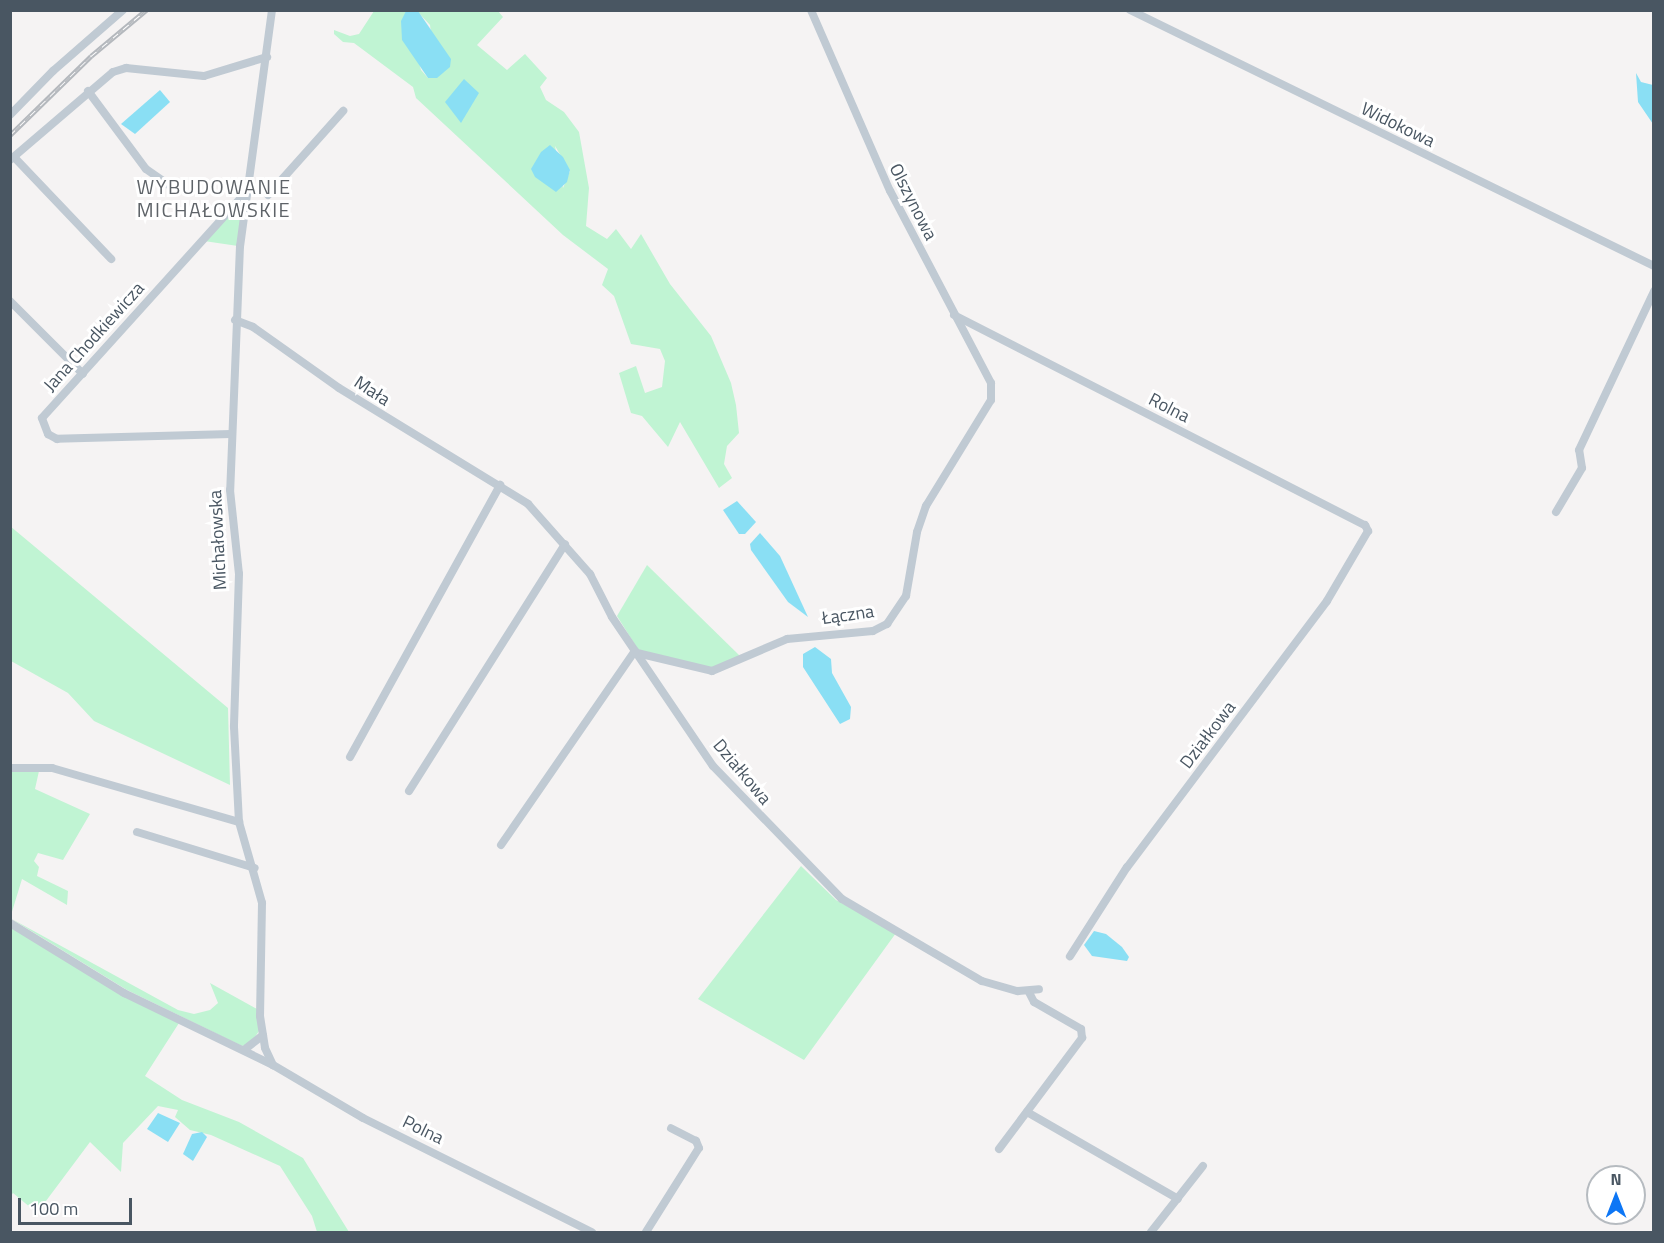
<!DOCTYPE html>
<html>
<head>
<meta charset="utf-8">
<style>
	body { margin:0 }
	#map { position:relative; width:1664px; height:1243px; overflow:hidden; background:#f5f3f3; font-family:"Titillium Web",sans-serif }
	div>[style] { position:absolute }
	[style*='--x'] { left:calc(var(--x)*1px); top:calc(var(--y)*1px); width:calc(var(--w)*1px); rotate:calc(var(--a)*1deg) }
	.green>* { inset:0; background:#c0f4d3 }
	.water>* { inset:0; background:#8adff4 }
	.minor>* { height:8px; margin:-4px; padding:0 4px; transform-origin:4px; border-radius:4px; background:#c0cad3 }
	.rail>* { height:4.5px; margin-top:-2.25px; transform-origin:0; background:repeating-linear-gradient(90deg,#fff 0 7px,#b4b8bd 0 14px); box-sizing:border-box; border-block:2px solid #b4b8bd }
	span { translate:-50% -50%; white-space:nowrap; text-align:center; line-height:1.15; -webkit-text-stroke:6px #fff; paint-order:stroke }
	.street-label { font-size:18px; color:#495662 }
	.neighbourhood-label { font-size:20px; color:#5e6368; letter-spacing:1.5px }
	.frame { position:absolute; inset:0; border:12px solid #495662; pointer-events:none }
	.north { position:absolute; left:1586px; top:1165px; width:60px; height:60px; box-sizing:border-box; background:#fff; border:2px solid #b6bbc0; border-radius:50%; rotate:0deg; font-size:16px; font-weight:700; line-height:24px; text-align:center; color:#495662 }
	.north::after { content:''; display:block; margin:auto; width:21px; height:27px; background:#0d76f5; clip-path:polygon(50% 0,100% 100%,50% 72%,0 100%) }
	.scale { position:absolute; left:18px; top:1198px; width:114px; height:27px; box-sizing:border-box; border:3px solid #495662; border-top:0; padding-left:8px; font-size:18px; line-height:21px; white-space:nowrap; color:#495662; -webkit-text-stroke:4px #fff; paint-order:stroke }
</style>
</head>
<body>
<div id="map">
	<div class="green">
		<div style="clip-path:polygon(evenodd,374px 11px,406px 11px,421px 70px,428px 78px,437px 78px,430px 25px,417px 11px,498px 11px,503px 17px,477px 45px,507px 70px,525px 54px,547px 78px,540px 87px,546px 100px,564px 112px,579px 132px,589px 188px,586px 226px,607px 239px,616px 229px,631px 249px,641px 234px,670px 284px,711px 336px,731px 383px,736px 405px,739px 433px,727px 446px,724px 464px,732px 478px,719px 488px,680px 422px,668px 447px,642px 416px,631px 413px,619px 373px,636px 366px,645px 393px,662px 387px,665px 361px,660px 349px,631px 344px,614px 296px,602px 285px,608px 269px,563px 235px,416px 98px,413px 87px,354px 43px,343px 42px,334px 34px,334px 30px,350px 36px,359px 34px,374px 11px,555px 146px,570px 171px,563px 188px,555px 146px)"></div>
		<div style="clip-path:polygon(244px 199px,238px 246px,204px 241px)"></div>
		<div style="clip-path:polygon(10px 526px,228px 708px,230px 785px,94px 721px,68px 693px,11px 661px)"></div>
		<div style="clip-path:polygon(647px 565px,740px 656px,713px 668px,639px 651px,617px 616px)"></div>
		<div style="clip-path:polygon(11px 771px,39px 771px,35px 789px,90px 814px,63px 860px,38px 853px,34px 861px,39px 867px,37px 876px,68px 891px,67px 905px,22px 879px,11px 915px)"></div>
		<div style="clip-path:polygon(801px 866px,836px 900px,896px 933px,804px 1060px,698px 999px)"></div>
		<div style="clip-path:polygon(10px 918px,178px 1010px,194px 1014px,210px 1010px,218px 1003px,210px 983px,257px 1009px,259px 1031px,251px 1043px,242px 1046px,127px 990px)"></div>
		<div style="clip-path:polygon(10px 926px,179px 1023px,145px 1076px,182px 1100px,239px 1122px,303px 1158px,349px 1232px,317px 1232px,312px 1216px,280px 1166px,211px 1135px,190px 1130px,175px 1117px,178px 1110px,158px 1106px,123px 1143px,121px 1172px,90px 1142px,37px 1213px,13px 1193px,11px 1196px)"></div>
	</div>
	<div class="water">
		<div style="clip-path:polygon(406px 11px,418px 11px,451px 59px,450px 67px,437px 78px,428px 78px,402px 40px,401px 21px)"></div>
		<div style="clip-path:polygon(1636px 73px,1641px 82px,1653px 85px,1653px 124px,1638px 102px)"></div>
		<div style="clip-path:polygon(464px 79px,479px 93px,461px 123px,445px 102px)"></div>
		<div style="clip-path:polygon(160px 90px,170px 102px,135px 134px,121px 124px)"></div>
		<div style="clip-path:polygon(550px 145px,563px 157px,570px 170px,567px 182px,556px 192px,535px 177px,531px 169px,541px 152px)"></div>
		<div style="clip-path:polygon(737px 501px,756px 522px,745px 534px,739px 534px,723px 510px)"></div>
		<div style="clip-path:polygon(760px 533px,780px 556px,808px 617px,788px 602px,751px 550px,750px 544px)"></div>
		<div style="clip-path:polygon(815px 647px,831px 659px,832px 673px,851px 707px,850px 719px,840px 724px,803px 667px,803px 654px)"></div>
		<div style="clip-path:polygon(1094px 931px,1106px 934px,1122px 947px,1129px 957px,1127px 961px,1092px 956px,1084px 945px)"></div>
		<div style="clip-path:polygon(158px 1113px,180px 1123px,168px 1142px,147px 1129px)"></div>
		<div style="clip-path:polygon(202px 1132px,207px 1137px,193px 1161px,183px 1154px,192px 1134px)"></div>
	</div>
	<div class="minor">
		<div style="--x:272;--y:10;--w:238;--a:97.7"></div>
		<div style="--x:240;--y:246;--w:244;--a:92.3"></div>
		<div style="--x:230;--y:490;--w:84;--a:83.9"></div>
		<div style="--x:239;--y:574;--w:153;--a:91.9"></div>
		<div style="--x:234;--y:727;--w:95;--a:87"></div>
		<div style="--x:239;--y:822;--w:84;--a:74.1"></div>
		<div style="--x:262;--y:903;--w:113;--a:91"></div>
		<div style="--x:260;--y:1016;--w:32;--a:81"></div>
		<div style="--x:265;--y:1048;--w:19;--a:65"></div>
		<div style="--x:1130;--y:10;--w:583;--a:26.04"></div>
		<div style="--x:88;--y:91;--w:97;--a:53.4"></div>
		<div style="--x:146;--y:169;--w:29;--a:35"></div>
		<div style="--x:10;--y:115;--w:62;--a:-45.7"></div>
		<div style="--x:53;--y:71;--w:93;--a:-41.1"></div>
		<div style="--x:14;--y:157;--w:141;--a:46.4"></div>
		<div style="--x:10;--y:160;--w:135;--a:-40.5"></div>
		<div style="--x:113;--y:72;--w:14;--a:-17"></div>
		<div style="--x:126;--y:68;--w:78;--a:5.9"></div>
		<div style="--x:204;--y:76;--w:66;--a:-16.8"></div>
		<div style="--x:268;--y:195;--w:113;--a:-48.2"></div>
		<div style="--x:10;--y:301;--w:103;--a:45"></div>
		<div style="--x:954;--y:315;--w:462;--a:27.1"></div>
		<div style="--x:1365;--y:525;--w:7;--a:63"></div>
		<div style="--x:1368;--y:531;--w:81;--a:120.4"></div>
		<div style="--x:1327;--y:601;--w:333;--a:126.9"></div>
		<div style="--x:1127;--y:867;--w:106;--a:122.6"></div>
		<div style="--x:235;--y:320;--w:19;--a:21"></div>
		<div style="--x:253;--y:327;--w:105;--a:35.3"></div>
		<div style="--x:339;--y:388;--w:222;--a:31.5"></div>
		<div style="--x:528;--y:504;--w:94;--a:48.5"></div>
		<div style="--x:590;--y:574;--w:48;--a:62.9"></div>
		<div style="--x:612;--y:617;--w:180;--a:55.9"></div>
		<div style="--x:713;--y:766;--w:185;--a:45.9"></div>
		<div style="--x:842;--y:899;--w:162;--a:30.4"></div>
		<div style="--x:982;--y:981;--w:37;--a:16"></div>
		<div style="--x:1018;--y:991;--w:21;--a:-5"></div>
		<div style="--x:231;--y:434;--w:174;--a:178.4"></div>
		<div style="--x:57;--y:439;--w:10;--a:-151"></div>
		<div style="--x:48;--y:434;--w:17;--a:-111"></div>
		<div style="--x:42;--y:418;--w:307;--a:-47.9"></div>
		<div style="--x:1556;--y:512;--w:51;--a:-59.4"></div>
		<div style="--x:1582;--y:468;--w:18;--a:-99"></div>
		<div style="--x:1579;--y:450;--w:176;--a:-64.7"></div>
		<div style="--x:637;--y:653;--w:77;--a:13.5"></div>
		<div style="--x:712;--y:671;--w:82;--a:-23.1"></div>
		<div style="--x:787;--y:639;--w:86;--a:-5.3"></div>
		<div style="--x:873;--y:631;--w:16;--a:-27"></div>
		<div style="--x:887;--y:624;--w:34;--a:-56"></div>
		<div style="--x:906;--y:596;--w:65;--a:-80.2"></div>
		<div style="--x:917;--y:532;--w:28;--a:-71"></div>
		<div style="--x:926;--y:506;--w:124;--a:-58.5"></div>
		<div style="--x:991;--y:400;--w:17;--a:-90"></div>
		<div style="--x:991;--y:383;--w:217;--a:-117.7"></div>
		<div style="--x:890;--y:191;--w:197;--a:-113.6"></div>
		<div style="--x:350;--y:757;--w:311;--a:-61.1"></div>
		<div style="--x:10;--y:768;--w:42;--a:0"></div>
		<div style="--x:52;--y:768;--w:195;--a:16.1"></div>
		<div style="--x:409;--y:791;--w:292;--a:-57.7"></div>
		<div style="--x:137;--y:832;--w:123;--a:17"></div>
		<div style="--x:501;--y:845;--w:236;--a:-55.4"></div>
		<div style="--x:10;--y:923;--w:134;--a:31.6"></div>
		<div style="--x:124;--y:993;--w:165;--a:25.8"></div>
		<div style="--x:273;--y:1065;--w:104;--a:30.5"></div>
		<div style="--x:363;--y:1118;--w:256;--a:26.5"></div>
		<div style="--x:244;--y:1050;--w:24;--a:-38"></div>
		<div style="--x:1027;--y:1112;--w:174;--a:29.9"></div>
		<div style="--x:999;--y:1149;--w:139;--a:-53.2"></div>
		<div style="--x:1082;--y:1038;--w:9;--a:-96"></div>
		<div style="--x:1081;--y:1029;--w:54;--a:-150.1"></div>
		<div style="--x:1034;--y:1002;--w:11;--a:-117"></div>
		<div style="--x:646;--y:1232;--w:99;--a:-57.8"></div>
		<div style="--x:699;--y:1148;--w:8;--a:-113"></div>
		<div style="--x:696;--y:1141;--w:28;--a:-153"></div>
		<div style="--x:1151;--y:1232;--w:84;--a:-51.8"></div>
	</div>
	<div class="rail">
		<div style="--x:10;--y:135;--w:113;--a:-44.3"></div>
		<div style="--x:91;--y:56;--w:72;--a:-39.9"></div>
	</div>
	<div class="street-label">
		<span style="left:1398px;top:125px;rotate:26deg">Widokowa</span>
		<span style="left:913px;top:202px;rotate:63deg">Olszynowa</span>
		<span style="left:94px;top:337px;rotate:-48deg">Jana Chodkiewicza</span>
		<span style="left:372px;top:391px;rotate:33deg">Mała</span>
		<span style="left:1169px;top:408px;rotate:27deg">Rolna</span>
		<span style="left:218px;top:540px;rotate:-93deg">Michałowska</span>
		<span style="left:848px;top:615px;rotate:-8deg">Łączna</span>
		<span style="left:1208px;top:735px;rotate:-53deg">Działkowa</span>
		<span style="left:742px;top:772px;rotate:50deg">Działkowa</span>
		<span style="left:423px;top:1130px;rotate:26deg">Polna</span>
	</div>
	<div class="neighbourhood-label">
		<span style="left:214px;top:198px">WYBUDOWANIE<br>MICHAŁOWSKIE</span>
	</div>
	<div class="frame"></div>
	<div class="north">N</div>
	<div class="scale">100 m</div>
</div>
</body>
</html>
